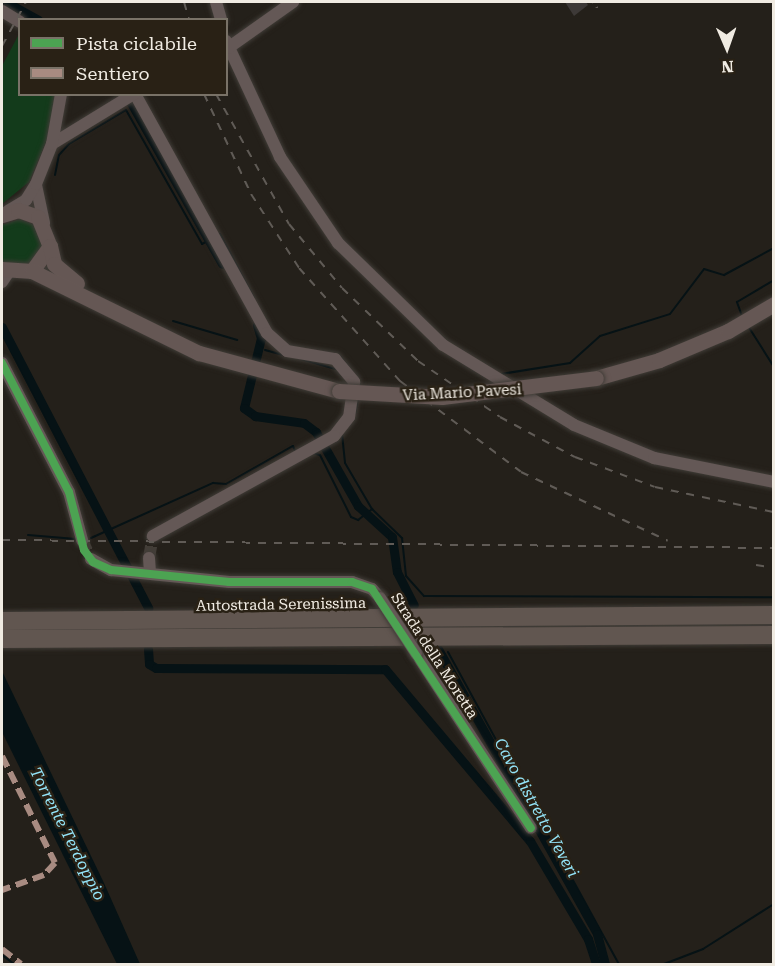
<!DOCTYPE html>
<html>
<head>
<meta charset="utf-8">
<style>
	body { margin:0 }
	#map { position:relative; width:775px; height:966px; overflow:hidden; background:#24201a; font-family:"Roboto Serif",serif }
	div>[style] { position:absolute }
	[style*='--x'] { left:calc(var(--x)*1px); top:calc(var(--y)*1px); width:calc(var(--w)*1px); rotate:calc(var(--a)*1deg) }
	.green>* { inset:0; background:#133b1b }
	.water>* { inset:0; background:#061215 }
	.stream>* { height:2px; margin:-1px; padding:0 1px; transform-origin:1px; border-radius:1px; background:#061215 }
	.canal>* { height:9px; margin:-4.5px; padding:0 4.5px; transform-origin:4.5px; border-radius:4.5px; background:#061215 }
	.building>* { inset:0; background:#3d3937 }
	.minor-tunnel>* { height:12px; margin-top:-6px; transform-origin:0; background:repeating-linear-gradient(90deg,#433e38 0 12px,transparent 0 18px) }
	.path>* { height:1.5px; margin-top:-0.75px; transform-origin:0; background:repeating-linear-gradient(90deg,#625b56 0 1.5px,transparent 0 6px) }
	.roads { filter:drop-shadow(0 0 2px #403c37) drop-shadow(0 0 2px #403c37) }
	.minor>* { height:12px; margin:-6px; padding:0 6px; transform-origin:6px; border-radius:6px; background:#645856 }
	.major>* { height:15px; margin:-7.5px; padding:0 7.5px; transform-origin:7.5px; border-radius:7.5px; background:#655754 }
	.highway>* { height:18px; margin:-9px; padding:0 9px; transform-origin:9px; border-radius:9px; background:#615650 }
	.rail>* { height:2px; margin-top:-1px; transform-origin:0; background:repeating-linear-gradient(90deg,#605b56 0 8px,transparent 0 16px) }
	.bridges { filter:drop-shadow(0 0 2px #403c37) drop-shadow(0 0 2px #403c37) }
	.minor-bridge>* { height:12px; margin:-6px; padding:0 6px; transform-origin:6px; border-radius:6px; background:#645856 }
	.major-bridge>* { height:15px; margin:-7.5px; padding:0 7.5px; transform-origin:7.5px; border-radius:7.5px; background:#655754 }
	.quiet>* { height:6px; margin-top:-3px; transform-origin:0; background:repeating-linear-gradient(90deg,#a88b81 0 12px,transparent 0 18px) }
	.cycleway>* { height:8px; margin:-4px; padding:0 4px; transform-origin:4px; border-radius:4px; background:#4ca352 }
	span { translate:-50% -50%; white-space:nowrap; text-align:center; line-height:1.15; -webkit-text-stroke:5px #292115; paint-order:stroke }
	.street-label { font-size:15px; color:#f0ebe2 }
	.water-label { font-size:16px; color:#94e5f9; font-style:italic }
	.frame { position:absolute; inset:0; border:3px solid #f0ebe2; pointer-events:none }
	.legend { position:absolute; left:18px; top:18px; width:210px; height:78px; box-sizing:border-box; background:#292115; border:2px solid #797267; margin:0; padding:8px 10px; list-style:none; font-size:18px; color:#f0ebe2 }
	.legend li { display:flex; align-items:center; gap:12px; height:30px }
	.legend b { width:30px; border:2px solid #797267 }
	.north { position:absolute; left:697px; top:18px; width:60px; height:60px; -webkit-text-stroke:4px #292115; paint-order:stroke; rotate:178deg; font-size:16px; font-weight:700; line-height:24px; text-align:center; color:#f0ebe2 }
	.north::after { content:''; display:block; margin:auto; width:21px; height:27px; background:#f0ebe2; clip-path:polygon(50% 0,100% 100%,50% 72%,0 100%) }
</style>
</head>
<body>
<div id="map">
	<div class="green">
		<div style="clip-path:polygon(19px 34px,20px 94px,56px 95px,47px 140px,29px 182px,2px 204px,2px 66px)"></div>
		<div style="clip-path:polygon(20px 219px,35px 225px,43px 246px,30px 266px,2px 263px,2px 225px)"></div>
	</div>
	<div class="water">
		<div style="clip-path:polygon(2px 671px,104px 883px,140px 964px,117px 964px,2px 732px)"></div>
	</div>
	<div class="stream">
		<div style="--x:55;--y:175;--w:20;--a:-79"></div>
		<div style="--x:59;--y:155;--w:15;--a:-48"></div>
		<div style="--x:69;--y:144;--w:66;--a:-30.8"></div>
		<div style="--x:126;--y:110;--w:154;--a:60.4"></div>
		<div style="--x:202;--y:244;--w:4;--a:-27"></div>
		<div style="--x:220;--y:234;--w:72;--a:62"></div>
		<div style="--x:742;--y:316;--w:15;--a:-110"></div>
		<div style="--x:737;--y:302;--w:43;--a:-30.7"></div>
		<div style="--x:173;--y:321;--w:67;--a:16.5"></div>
		<div style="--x:748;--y:326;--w:49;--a:57.6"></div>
		<div style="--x:265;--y:350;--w:20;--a:15"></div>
		<div style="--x:340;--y:356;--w:29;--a:52"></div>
		<div style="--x:301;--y:359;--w:36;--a:16"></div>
		<div style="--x:501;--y:374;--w:70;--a:-9.1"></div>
		<div style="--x:570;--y:363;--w:40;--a:-42"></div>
		<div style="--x:600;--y:336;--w:73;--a:-17.4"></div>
		<div style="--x:670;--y:314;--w:56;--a:-52.9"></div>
		<div style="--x:704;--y:269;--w:21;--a:17"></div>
		<div style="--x:724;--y:275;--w:57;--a:-28.4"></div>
		<div style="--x:355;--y:414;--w:15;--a:-79"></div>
		<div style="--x:342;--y:434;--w:29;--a:84"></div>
		<div style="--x:345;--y:463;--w:53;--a:59.6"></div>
		<div style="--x:372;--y:509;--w:42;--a:44"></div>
		<div style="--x:402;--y:538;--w:38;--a:84"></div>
		<div style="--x:406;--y:576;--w:27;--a:48"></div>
		<div style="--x:424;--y:596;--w:350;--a:0.2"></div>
		<div style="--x:313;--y:453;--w:7;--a:16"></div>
		<div style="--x:320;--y:455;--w:69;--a:63.4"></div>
		<div style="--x:351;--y:517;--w:8;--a:23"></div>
		<div style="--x:358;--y:520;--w:18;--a:-38"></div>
		<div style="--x:28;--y:535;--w:48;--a:4.8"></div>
		<div style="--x:91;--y:538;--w:134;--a:-24.3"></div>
		<div style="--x:213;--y:483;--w:13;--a:4"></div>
		<div style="--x:226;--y:484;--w:77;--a:-29.6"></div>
		<div style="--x:293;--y:446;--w:8;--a:67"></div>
		<div style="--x:448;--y:652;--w:356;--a:61.3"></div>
		<div style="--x:2;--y:955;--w:15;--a:37"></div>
		<div style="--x:664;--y:964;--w:42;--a:-21"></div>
		<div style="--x:703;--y:949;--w:84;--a:-32.4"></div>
	</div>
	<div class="canal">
		<div style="--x:6;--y:2;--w:37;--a:29"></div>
		<div style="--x:126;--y:94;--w:195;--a:60.5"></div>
		<div style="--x:257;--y:325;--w:14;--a:73"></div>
		<div style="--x:261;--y:338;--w:72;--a:103.7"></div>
		<div style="--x:244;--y:408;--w:14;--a:36"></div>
		<div style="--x:255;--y:416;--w:49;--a:8.1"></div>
		<div style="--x:304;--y:423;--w:15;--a:37"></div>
		<div style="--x:316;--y:432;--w:85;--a:60.4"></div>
		<div style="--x:358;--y:506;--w:46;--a:42.4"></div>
		<div style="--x:392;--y:537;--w:35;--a:82"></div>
		<div style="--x:397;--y:572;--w:37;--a:63"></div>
		<div style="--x:2;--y:327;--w:317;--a:62.5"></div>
		<div style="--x:148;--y:649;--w:15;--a:86"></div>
		<div style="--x:149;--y:664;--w:8;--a:30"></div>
		<div style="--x:156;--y:668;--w:229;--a:0.3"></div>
		<div style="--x:385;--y:669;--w:225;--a:49.9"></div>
		<div style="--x:530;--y:841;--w:114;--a:59.4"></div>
		<div style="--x:588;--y:939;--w:26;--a:72"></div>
		<div style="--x:438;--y:649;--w:326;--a:60.8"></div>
		<div style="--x:597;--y:934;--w:31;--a:75"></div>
	</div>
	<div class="building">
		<div style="clip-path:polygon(565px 2px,586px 2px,588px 5px,574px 16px)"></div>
	</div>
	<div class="minor-tunnel">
		<div style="--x:82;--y:540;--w:21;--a:65"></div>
		<div style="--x:149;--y:558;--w:22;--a:-80"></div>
	</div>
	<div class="path">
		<div style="--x:593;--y:2;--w:9;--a:54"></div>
	</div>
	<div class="roads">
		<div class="minor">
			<div style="--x:216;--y:2;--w:19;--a:74"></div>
			<div style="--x:2;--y:11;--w:21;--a:31"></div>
			<div style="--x:226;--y:41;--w:128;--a:65"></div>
			<div style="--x:280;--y:157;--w:104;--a:56"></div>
			<div style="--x:338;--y:243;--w:146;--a:44.2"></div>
			<div style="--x:443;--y:345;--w:153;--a:31.4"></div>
			<div style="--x:574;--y:425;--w:87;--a:22.4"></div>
			<div style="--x:654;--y:458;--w:122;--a:11.3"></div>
			<div style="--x:228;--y:48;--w:80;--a:-35.3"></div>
			<div style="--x:135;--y:94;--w:273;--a:61.1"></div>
			<div style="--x:267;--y:333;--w:27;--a:42"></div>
			<div style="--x:287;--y:351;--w:49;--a:9.5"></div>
			<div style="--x:335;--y:359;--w:30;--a:50"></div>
			<div style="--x:354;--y:382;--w:35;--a:98"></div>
			<div style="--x:349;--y:417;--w:24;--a:128"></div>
			<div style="--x:334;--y:436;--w:207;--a:151.1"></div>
			<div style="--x:52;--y:144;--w:96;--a:-31.4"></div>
			<div style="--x:36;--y:185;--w:39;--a:78"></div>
			<div style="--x:8;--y:211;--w:21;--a:-31"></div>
			<div style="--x:26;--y:200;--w:19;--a:-58"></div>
			<div style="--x:36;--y:184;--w:43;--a:-68.2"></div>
			<div style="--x:52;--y:144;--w:51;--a:-79.8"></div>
			<div style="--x:2;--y:282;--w:11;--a:-56"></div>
			<div style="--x:2;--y:363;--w:145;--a:62.6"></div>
			<div style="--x:69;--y:492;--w:50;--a:74.8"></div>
			<div style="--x:149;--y:558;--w:15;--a:86"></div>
			<div style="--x:91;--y:559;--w:23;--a:29"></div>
			<div style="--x:111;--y:570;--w:119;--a:5.8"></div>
			<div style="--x:229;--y:582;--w:123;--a:0"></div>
			<div style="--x:352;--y:582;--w:21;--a:19"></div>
			<div style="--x:372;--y:589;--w:12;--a:48"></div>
			<div style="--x:416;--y:653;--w:209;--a:56.7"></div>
		</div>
		<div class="major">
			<div style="--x:2;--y:215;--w:17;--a:-17"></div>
			<div style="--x:18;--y:210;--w:21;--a:19"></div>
			<div style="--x:38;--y:217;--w:31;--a:68"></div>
			<div style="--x:50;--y:246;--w:31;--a:126"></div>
			<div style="--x:32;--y:271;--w:30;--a:-176"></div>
			<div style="--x:50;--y:246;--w:18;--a:77"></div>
			<div style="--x:54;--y:264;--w:30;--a:40"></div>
			<div style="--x:32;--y:271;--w:186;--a:26.2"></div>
			<div style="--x:199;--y:353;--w:145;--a:15.2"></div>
			<div style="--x:596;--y:378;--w:66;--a:-15.9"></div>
			<div style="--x:659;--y:360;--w:75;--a:-22.8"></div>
			<div style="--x:728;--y:331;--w:53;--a:-30.4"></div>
		</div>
		<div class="highway">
			<div style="--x:2;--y:621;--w:772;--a:-0.45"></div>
			<div style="--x:2;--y:639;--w:772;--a:-0.3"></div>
		</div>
	</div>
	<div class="rail">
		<div style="--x:184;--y:2;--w:19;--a:74"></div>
		<div style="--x:2;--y:46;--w:50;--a:-61.4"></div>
		<div style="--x:204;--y:94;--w:110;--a:64.8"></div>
		<div style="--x:251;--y:194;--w:88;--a:57"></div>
		<div style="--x:299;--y:268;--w:152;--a:48.2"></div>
		<div style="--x:400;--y:381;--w:151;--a:36.9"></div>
		<div style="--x:521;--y:472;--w:162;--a:25.1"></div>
		<div style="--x:216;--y:94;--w:149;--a:60.7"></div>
		<div style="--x:289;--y:224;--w:83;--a:50.4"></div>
		<div style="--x:342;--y:288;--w:105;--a:43.8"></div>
		<div style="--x:418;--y:361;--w:99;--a:34.3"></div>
		<div style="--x:500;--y:417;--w:85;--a:28.1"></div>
		<div style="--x:575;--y:457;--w:85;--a:20.6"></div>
		<div style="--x:655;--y:487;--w:122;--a:11.9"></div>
		<div style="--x:2;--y:540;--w:772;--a:0.59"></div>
		<div style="--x:756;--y:565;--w:18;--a:9"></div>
	</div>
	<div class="bridges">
		<div class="minor-bridge">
			<div style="--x:380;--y:598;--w:66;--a:56.8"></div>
		</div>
		<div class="major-bridge">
			<div style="--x:339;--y:391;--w:103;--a:3.3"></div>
			<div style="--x:442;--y:397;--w:155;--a:-7"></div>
		</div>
	</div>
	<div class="quiet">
		<div style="--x:2;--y:756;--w:119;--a:63.6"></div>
		<div style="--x:55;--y:863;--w:16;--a:133"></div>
		<div style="--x:44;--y:875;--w:45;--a:160.3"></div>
		<div style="--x:2;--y:949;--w:24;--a:38"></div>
	</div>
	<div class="cycleway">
		<div style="--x:2;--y:363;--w:145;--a:62.6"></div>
		<div style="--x:69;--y:492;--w:60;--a:75.5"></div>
		<div style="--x:84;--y:550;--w:15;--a:53"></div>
		<div style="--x:93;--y:562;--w:20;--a:24"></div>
		<div style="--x:111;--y:570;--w:119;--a:5.8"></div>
		<div style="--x:229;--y:582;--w:123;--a:0"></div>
		<div style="--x:352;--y:582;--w:21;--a:19"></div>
		<div style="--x:372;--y:589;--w:287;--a:56.4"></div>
	</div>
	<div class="street-label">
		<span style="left:462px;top:393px;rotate:-3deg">Via Mario Pavesi</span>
		<span style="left:281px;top:605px;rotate:-1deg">Autostrada Serenissima</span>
		<span style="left:434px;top:656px;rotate:57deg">Strada della Moretta</span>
	</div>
	<div class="water-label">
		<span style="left:536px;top:808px;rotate:61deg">Cavo distretto Veveri</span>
		<span style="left:67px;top:834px;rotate:63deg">Torrente Terdoppio</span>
	</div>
	<div class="frame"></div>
	<ul class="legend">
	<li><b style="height:8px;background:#4ca352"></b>Pista ciclabile</li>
	<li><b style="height:8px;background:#a88b81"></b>Sentiero</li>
	</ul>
	<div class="north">N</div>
</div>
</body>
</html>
